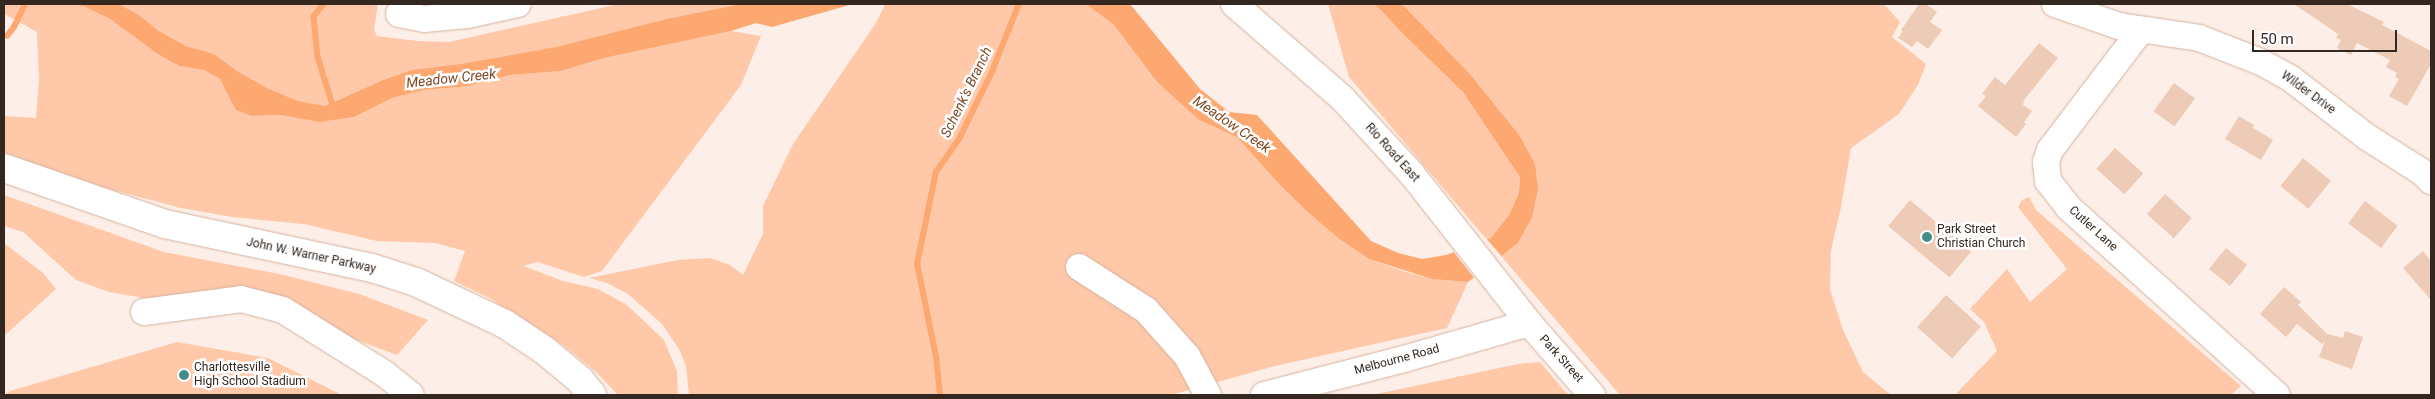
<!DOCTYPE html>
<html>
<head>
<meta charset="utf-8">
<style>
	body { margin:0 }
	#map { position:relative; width:2435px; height:399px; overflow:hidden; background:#fdefe7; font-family:Roboto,sans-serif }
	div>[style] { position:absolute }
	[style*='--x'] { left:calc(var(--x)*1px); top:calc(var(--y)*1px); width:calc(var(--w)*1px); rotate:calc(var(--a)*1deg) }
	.green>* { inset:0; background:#fec8a9 }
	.water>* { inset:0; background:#fda771 }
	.pier>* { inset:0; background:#fdefe7 }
	.stream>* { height:5.5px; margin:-2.75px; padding:0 2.75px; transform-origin:2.75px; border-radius:2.75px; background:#fda771 }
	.building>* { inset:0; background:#edcbb7; transform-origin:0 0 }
	.roads { filter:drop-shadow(0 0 1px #d4b29e) drop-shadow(0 0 1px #d4b29e) }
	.minor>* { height:26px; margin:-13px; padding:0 13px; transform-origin:13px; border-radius:13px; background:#fff }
	.major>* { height:28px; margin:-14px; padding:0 14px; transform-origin:14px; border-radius:14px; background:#fff }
	.dots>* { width:14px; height:14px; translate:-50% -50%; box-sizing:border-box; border:2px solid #fff; border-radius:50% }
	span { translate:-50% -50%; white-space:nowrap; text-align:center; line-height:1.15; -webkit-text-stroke:5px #fff; paint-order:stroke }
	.street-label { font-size:12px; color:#33271f }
	.poi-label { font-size:12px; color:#33271f }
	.left { translate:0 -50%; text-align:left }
	.water-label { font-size:14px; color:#7f4822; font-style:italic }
	.frame { position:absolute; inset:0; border:5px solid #33271f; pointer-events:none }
	.scale { position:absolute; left:2252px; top:30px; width:145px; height:22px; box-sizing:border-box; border:2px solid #33271f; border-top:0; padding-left:6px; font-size:15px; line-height:18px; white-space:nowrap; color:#33271f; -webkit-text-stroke:4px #fff; paint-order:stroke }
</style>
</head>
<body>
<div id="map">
	<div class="green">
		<div style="clip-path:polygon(4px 4px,71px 4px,83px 6px,110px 19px,159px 55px,179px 66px,204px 70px,220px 79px,225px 88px,252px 116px,280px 115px,320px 122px,354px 117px,392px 98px,424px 90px,469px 86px,510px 75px,561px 71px,604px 58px,731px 31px,761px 36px,741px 85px,602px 271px,584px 277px,538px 262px,523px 266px,563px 281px,598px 289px,627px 305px,664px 340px,677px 371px,678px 395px,618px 395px,596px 372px,563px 345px,491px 299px,454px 281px,465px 251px,435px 243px,377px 241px,304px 224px,232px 217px,181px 208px,105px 188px,4px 153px,4px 116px,36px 118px,39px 79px,37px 32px,4px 14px)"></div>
		<div style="clip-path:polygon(119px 4px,378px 4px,374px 30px,377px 36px,417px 41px,449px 42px,619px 4px,741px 4px,666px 19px,556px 47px,460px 64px,411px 70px,383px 80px,325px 106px,298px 101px,267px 88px,237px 71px,214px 54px,186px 46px,159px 31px,139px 15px)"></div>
		<div style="clip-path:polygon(885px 4px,1086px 4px,1114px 25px,1157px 82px,1199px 120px,1237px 137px,1278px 183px,1338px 238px,1369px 259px,1403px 271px,1432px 279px,1468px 282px,1447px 328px,1275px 366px,1171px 395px,689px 395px,686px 366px,679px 349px,662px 324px,628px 294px,607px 283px,589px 278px,678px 260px,710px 258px,730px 265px,743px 275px,763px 234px,763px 206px,793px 144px,876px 23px)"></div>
		<div style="clip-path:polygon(1328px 4px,1375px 4px,1403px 34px,1463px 92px,1508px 157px,1520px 176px,1519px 193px,1509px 215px,1491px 238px,1487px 240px,1349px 77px)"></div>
		<div style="clip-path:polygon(1402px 4px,1884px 4px,1900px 22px,1892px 37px,1926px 64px,1918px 85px,1899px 114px,1851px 148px,1841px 207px,1831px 251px,1830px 289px,1843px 330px,1863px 372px,1891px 395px,1620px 395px,1501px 256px,1518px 243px,1535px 164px,1520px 136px,1470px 74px)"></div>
		<div style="clip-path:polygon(4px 195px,164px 252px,284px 275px,359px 294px,428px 320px,397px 355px,322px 327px,277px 302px,174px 303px,109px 292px,76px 280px,23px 232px,4px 226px)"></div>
		<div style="clip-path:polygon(2029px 197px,2036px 210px,2241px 386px,2231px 395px,1955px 395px,1997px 351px,1984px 322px,1970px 309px,2007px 269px,2030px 302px,2067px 269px,2018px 207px,2022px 200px)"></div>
		<div style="clip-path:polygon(4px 243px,43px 273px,56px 289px,4px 336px)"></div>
		<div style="clip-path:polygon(177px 342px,268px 358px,342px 395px,5px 395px,10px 391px)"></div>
		<div style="clip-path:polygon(1540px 362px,1568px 395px,1372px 395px,1518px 364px)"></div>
	</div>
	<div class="water">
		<div style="clip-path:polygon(71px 4px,119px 4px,139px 15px,159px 31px,186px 46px,214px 54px,237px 71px,267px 88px,298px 101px,325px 106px,383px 80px,411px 70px,460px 64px,556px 47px,666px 19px,741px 4px,853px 4px,772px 27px,756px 23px,731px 31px,604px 58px,561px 71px,510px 75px,469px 86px,424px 90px,392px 98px,354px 117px,320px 122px,280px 115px,252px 116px,236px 110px,220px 79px,204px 70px,179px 66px,159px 55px,110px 19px,83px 6px)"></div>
		<div style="clip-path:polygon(1086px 4px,1130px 4px,1200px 89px,1229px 112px,1257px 115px,1371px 241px,1398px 253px,1422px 259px,1446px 255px,1491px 238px,1509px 215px,1519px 193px,1520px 177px,1463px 92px,1403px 34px,1375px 4px,1402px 4px,1470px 74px,1520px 136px,1535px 164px,1538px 189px,1532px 217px,1518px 243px,1468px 282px,1432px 279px,1369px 259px,1338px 238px,1308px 212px,1278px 183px,1237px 137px,1199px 120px,1157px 82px,1114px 25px)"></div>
	</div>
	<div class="pier">
		<div style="clip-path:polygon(1485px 237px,1503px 258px,1475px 279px,1452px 250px)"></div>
	</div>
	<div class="stream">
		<div style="--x:324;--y:4;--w:16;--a:128"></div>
		<div style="--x:314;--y:17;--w:40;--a:84.3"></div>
		<div style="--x:318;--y:57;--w:53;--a:72.6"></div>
		<div style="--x:7;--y:36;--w:11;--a:-52"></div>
		<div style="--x:14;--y:27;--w:25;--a:-64"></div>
		<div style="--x:940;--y:395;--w:38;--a:-96"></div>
		<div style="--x:936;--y:357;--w:95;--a:-101.5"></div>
		<div style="--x:917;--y:264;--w:94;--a:-78.3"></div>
		<div style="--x:936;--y:172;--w:40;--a:-55.1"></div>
		<div style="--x:959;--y:139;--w:72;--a:-63.8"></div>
		<div style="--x:991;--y:74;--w:75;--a:-68.2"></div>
	</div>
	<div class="building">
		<div style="clip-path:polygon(1919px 4px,1926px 4px,1937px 12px,1930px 22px,1942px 30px,1928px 49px,1917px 41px,1912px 47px,1898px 38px,1903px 31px,1901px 30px)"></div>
		<div style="clip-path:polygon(2294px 4px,2347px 4px,2384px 22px,2382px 25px,2431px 51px,2431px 64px,2407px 106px,2389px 96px,2399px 79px,2395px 77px,2397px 73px,2386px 67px,2390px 60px,2357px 43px,2351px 55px,2337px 48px,2341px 40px,2336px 38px,2338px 34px)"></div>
		<div style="clip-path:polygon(2039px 43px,2058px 58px,2024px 100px,2023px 105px,2032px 111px,2024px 122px,2026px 124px,2016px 137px,1978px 106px,1986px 96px,1982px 94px,1995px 77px,2005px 85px)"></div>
		<div style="left:2174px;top:83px;width:26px;height:35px;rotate:36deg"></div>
		<div style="clip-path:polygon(2239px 116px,2254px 125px,2253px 128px,2273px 140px,2261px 160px,2225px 139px)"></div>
		<div style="left:2115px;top:148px;width:38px;height:28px;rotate:42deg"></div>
		<div style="left:2303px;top:158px;width:36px;height:36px;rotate:39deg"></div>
		<div style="left:2165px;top:194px;width:36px;height:27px;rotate:42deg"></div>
		<div style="left:1910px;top:200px;width:80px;height:34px;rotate:40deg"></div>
		<div style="left:2365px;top:201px;width:41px;height:28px;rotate:37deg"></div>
		<div style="left:2226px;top:248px;width:27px;height:27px;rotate:39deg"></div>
		<div style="clip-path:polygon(2423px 251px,2431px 261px,2431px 300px,2403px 268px)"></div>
		<div style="clip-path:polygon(2284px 287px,2301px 302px,2298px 305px,2327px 334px,2343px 338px,2345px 331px,2363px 337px,2352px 369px,2319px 357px,2325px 341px,2322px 344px,2297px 324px,2286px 337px,2260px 314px)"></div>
		<div style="left:1946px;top:295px;width:47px;height:43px;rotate:42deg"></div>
	</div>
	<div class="roads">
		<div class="minor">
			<div style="--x:1234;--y:4;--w:143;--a:41"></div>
			<div style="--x:1342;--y:98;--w:102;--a:47.4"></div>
			<div style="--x:1411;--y:173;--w:191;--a:51.8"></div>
			<div style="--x:1529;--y:323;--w:96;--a:48.8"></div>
			<div style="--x:2055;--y:4;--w:68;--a:19"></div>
			<div style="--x:2119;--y:26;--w:81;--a:8.5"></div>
			<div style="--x:2199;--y:38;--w:66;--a:21.2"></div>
			<div style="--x:2261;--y:62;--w:33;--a:29"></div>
			<div style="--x:2290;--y:78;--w:97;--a:37.5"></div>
			<div style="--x:2367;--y:137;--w:65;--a:32.5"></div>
			<div style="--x:2422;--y:172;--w:13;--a:45"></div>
			<div style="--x:399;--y:14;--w:25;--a:11"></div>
			<div style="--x:424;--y:19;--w:43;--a:-5.3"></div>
			<div style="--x:467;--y:15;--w:52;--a:-12.2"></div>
			<div style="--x:2141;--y:30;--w:151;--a:127.2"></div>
			<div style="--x:2050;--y:150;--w:13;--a:108"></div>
			<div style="--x:2046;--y:162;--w:19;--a:84"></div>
			<div style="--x:2048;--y:181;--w:33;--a:52"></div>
			<div style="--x:2068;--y:207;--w:281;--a:42"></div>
			<div style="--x:1079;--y:267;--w:80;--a:32.7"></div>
			<div style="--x:1146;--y:310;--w:62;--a:48.3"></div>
			<div style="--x:1187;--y:356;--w:44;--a:61.7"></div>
			<div style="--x:144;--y:312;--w:98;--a:-7.6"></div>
			<div style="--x:241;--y:299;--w:43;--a:14.7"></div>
			<div style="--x:283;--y:310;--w:120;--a:32.1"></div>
			<div style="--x:385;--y:374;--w:33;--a:39"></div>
			<div style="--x:1264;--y:395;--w:145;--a:-14.4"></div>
			<div style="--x:1404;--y:359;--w:130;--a:-16.1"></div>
		</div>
		<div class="major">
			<div style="--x:4;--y:168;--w:170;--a:19.2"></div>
			<div style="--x:165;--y:224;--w:212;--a:12"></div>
			<div style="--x:372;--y:268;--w:46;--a:17.7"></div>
			<div style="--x:416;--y:282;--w:98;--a:25.3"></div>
			<div style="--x:505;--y:324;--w:47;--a:33.7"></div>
			<div style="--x:544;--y:350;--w:47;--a:39.8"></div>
			<div style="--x:580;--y:380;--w:19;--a:51"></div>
		</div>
	</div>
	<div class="dots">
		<div style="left:1927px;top:237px;background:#458d89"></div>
		<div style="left:184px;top:375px;background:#458d89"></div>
	</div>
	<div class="street-label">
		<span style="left:2308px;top:93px;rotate:36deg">Wilder Drive</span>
		<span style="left:1392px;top:153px;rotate:48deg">Rio Road East</span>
		<span style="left:2093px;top:229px;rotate:42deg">Cutler Lane</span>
		<span style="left:311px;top:256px;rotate:12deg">John W. Warner Parkway</span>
		<span style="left:1561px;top:359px;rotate:48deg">Park Street</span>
		<span style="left:1397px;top:360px;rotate:-15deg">Melbourne Road</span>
	</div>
	<div class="poi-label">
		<span class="left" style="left:1937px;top:237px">Park Street<br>Christian Church</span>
		<span class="left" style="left:194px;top:375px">Charlottesville<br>High School Stadium</span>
	</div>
	<div class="water-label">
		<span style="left:451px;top:78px;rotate:-6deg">Meadow Creek</span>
		<span style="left:966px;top:92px;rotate:-64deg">Schenk's Branch</span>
		<span style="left:1232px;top:124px;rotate:34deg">Meadow Creek</span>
	</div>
	<div class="frame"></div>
	<div class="scale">50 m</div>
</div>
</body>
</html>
